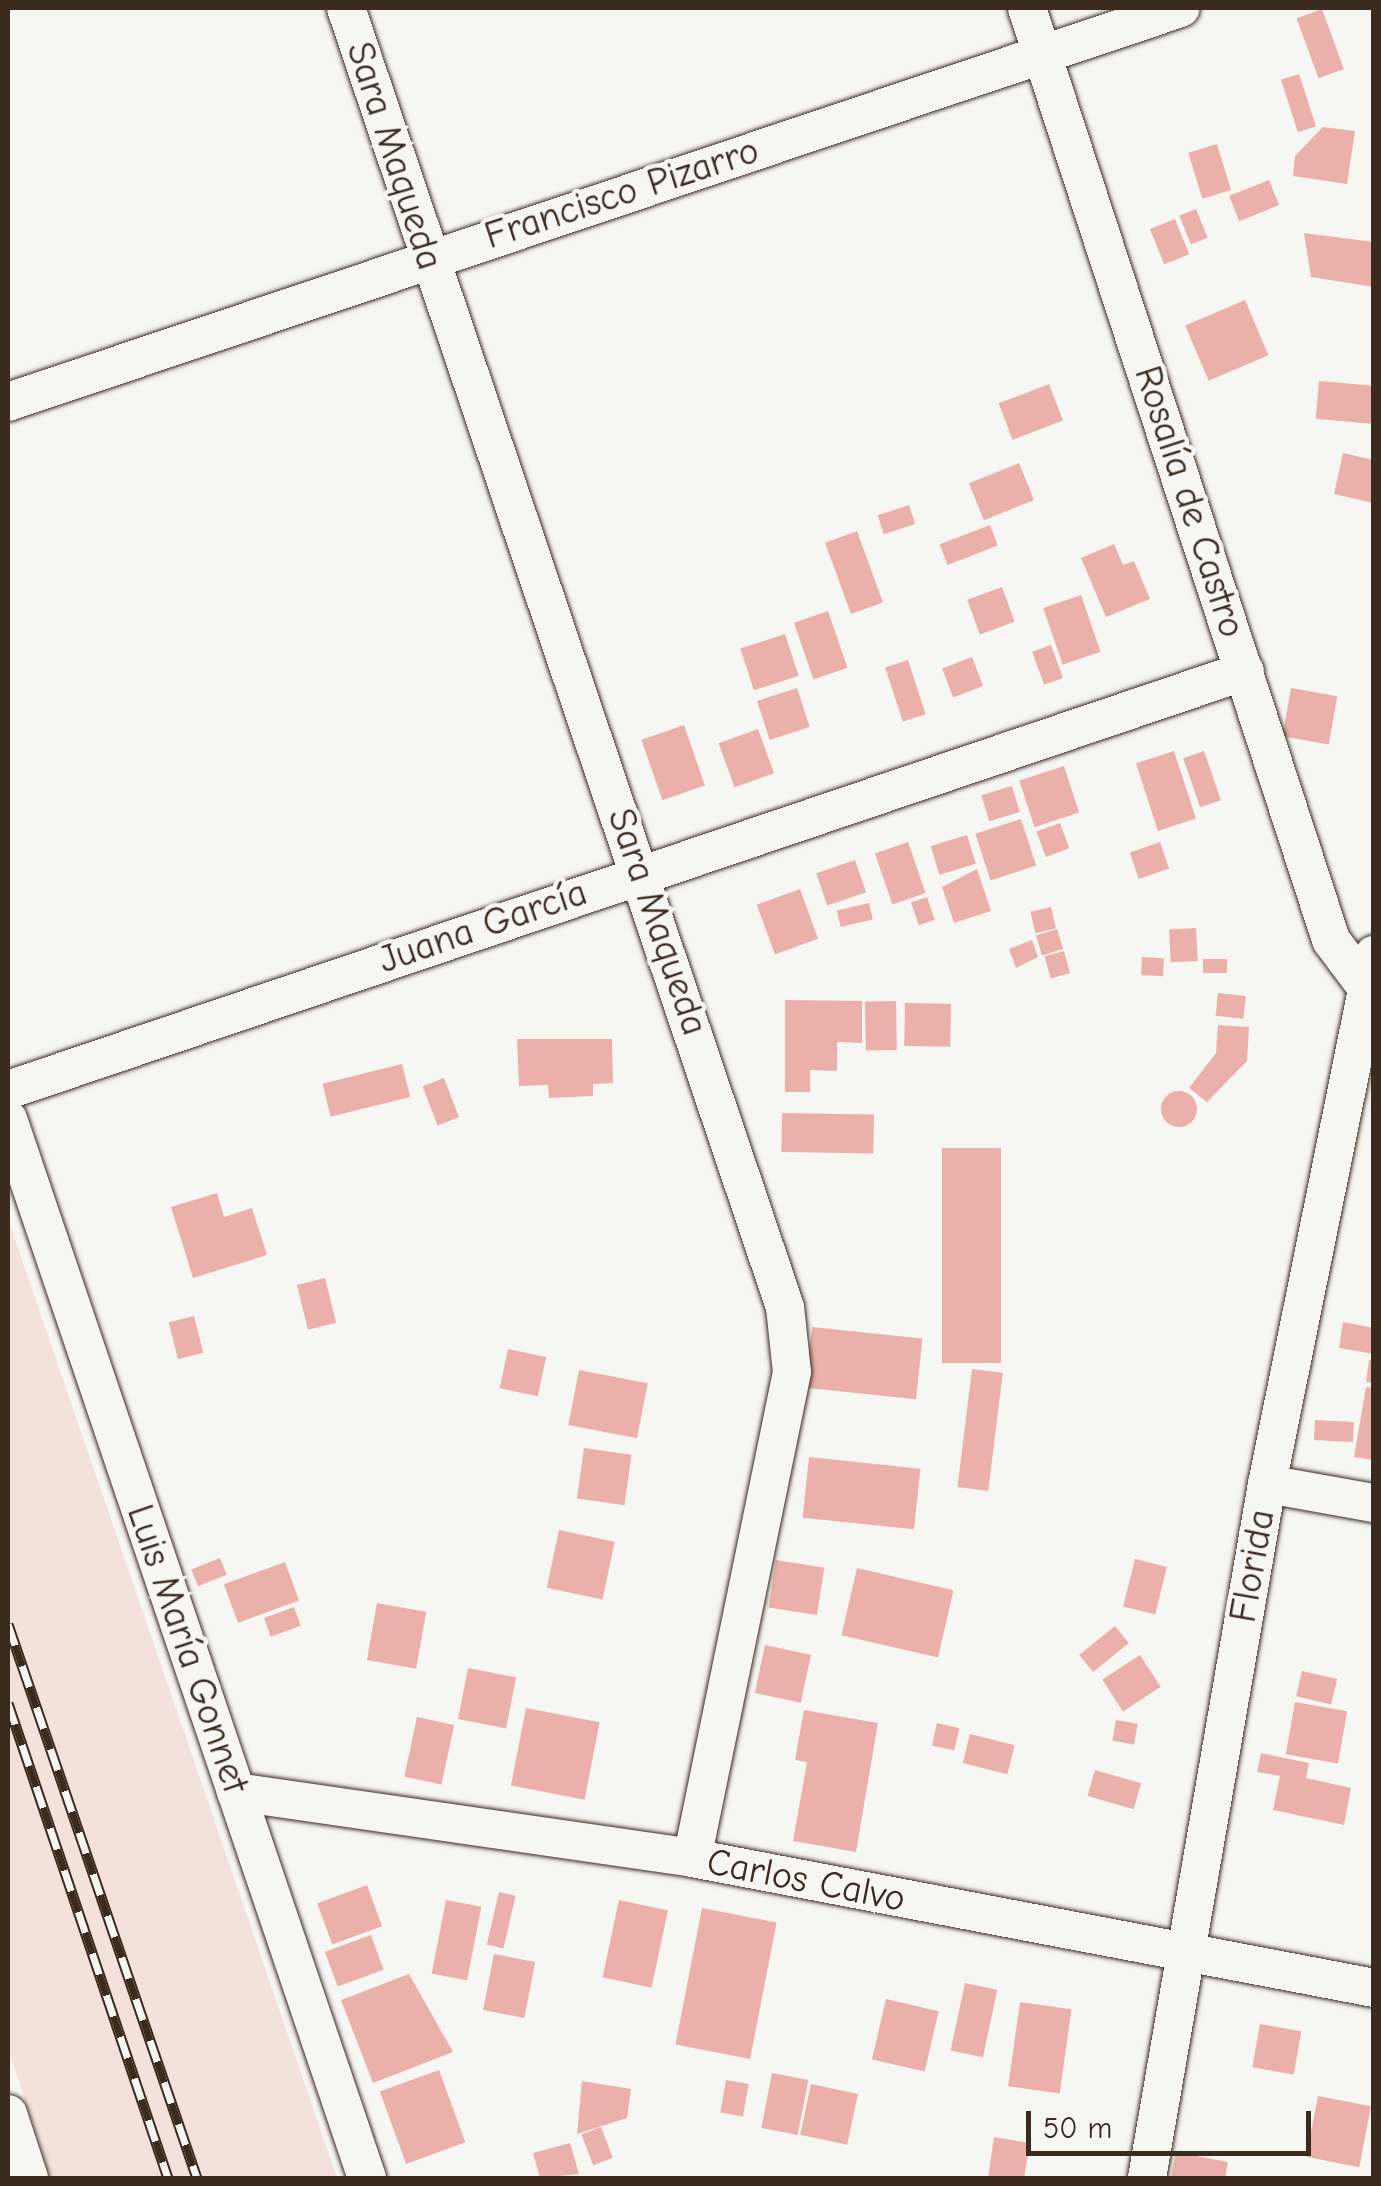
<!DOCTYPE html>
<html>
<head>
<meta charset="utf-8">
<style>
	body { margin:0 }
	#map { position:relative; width:1381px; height:2186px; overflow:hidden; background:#f6f6f2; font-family:"Comic Neue",sans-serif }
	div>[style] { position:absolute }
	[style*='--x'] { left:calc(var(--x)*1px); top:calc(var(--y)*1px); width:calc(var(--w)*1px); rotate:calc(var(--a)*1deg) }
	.built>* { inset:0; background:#f3e1dc }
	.building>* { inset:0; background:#ebb0aa; transform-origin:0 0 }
	.round { border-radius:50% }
	.roads { filter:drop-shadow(0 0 2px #3b2a1e) drop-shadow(0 0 2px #3b2a1e) }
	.minor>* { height:38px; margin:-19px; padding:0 19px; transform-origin:19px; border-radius:19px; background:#f6f6f2 }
	.rail>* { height:11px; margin-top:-5.5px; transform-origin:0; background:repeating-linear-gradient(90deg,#f6f6f2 0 22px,#3b2a1e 0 44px); box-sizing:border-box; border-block:2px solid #3b2a1e }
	span { translate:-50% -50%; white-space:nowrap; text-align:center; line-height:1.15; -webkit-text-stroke:9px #f6f6f2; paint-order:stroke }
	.street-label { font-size:38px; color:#3b2a1e }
	.frame { position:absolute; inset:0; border:10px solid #3b2a1e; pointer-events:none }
	.scale { position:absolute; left:1026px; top:2111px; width:285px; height:45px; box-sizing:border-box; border:5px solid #3b2a1e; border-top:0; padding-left:12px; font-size:30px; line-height:35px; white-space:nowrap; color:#3b2a1e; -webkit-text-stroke:8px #f6f6f2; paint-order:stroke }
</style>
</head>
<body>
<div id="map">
	<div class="built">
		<div style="clip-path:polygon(8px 1219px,337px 2178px,51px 2178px,8px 2048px)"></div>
	</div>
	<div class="building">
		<div style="left:1322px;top:9px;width:64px;height:27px;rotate:70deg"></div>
		<div style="left:1299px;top:74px;width:55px;height:19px;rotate:72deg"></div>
		<div style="clip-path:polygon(1323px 127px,1355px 131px,1347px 184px,1293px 176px,1295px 156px)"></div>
		<div style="left:1217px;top:144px;width:48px;height:30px;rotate:73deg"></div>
		<div style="left:1269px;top:180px;width:27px;height:43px;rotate:68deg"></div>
		<div style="left:1196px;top:209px;width:31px;height:18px;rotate:68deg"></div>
		<div style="left:1175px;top:219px;width:38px;height:27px;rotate:68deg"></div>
		<div style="clip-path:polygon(1304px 233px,1374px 242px,1374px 287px,1311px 277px)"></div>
		<div style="left:1245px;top:300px;width:60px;height:65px;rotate:67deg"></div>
		<div style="left:1319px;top:381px;width:55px;height:38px;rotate:5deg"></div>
		<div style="left:1049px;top:384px;width:39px;height:54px;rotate:69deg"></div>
		<div style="clip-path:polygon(1343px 453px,1374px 460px,1373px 503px,1334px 494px)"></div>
		<div style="left:1019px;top:463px;width:40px;height:54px;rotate:68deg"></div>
		<div style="left:909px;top:505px;width:20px;height:33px;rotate:72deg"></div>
		<div style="left:990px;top:525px;width:22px;height:54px;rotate:69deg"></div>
		<div style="left:857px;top:531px;width:76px;height:34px;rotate:70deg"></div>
		<div style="clip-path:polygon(1114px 544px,1123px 565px,1134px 561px,1150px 599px,1106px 617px,1081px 558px)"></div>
		<div style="left:1002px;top:587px;width:37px;height:37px;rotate:70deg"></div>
		<div style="left:1081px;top:595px;width:60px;height:40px;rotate:71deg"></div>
		<div style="left:828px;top:611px;width:60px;height:36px;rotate:71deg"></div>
		<div style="left:785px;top:634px;width:44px;height:47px;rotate:72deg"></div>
		<div style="left:1051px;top:645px;width:35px;height:20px;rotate:70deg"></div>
		<div style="left:972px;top:657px;width:31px;height:32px;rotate:69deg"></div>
		<div style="left:908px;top:660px;width:57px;height:24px;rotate:72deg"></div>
		<div style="left:797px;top:688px;width:41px;height:42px;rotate:72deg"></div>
		<div style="left:1291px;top:688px;width:47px;height:49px;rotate:10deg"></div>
		<div style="left:684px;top:725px;width:64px;height:45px;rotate:71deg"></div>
		<div style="left:758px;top:729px;width:47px;height:42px;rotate:70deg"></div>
		<div style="left:1174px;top:751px;width:71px;height:40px;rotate:72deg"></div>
		<div style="left:1204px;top:751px;width:52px;height:22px;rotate:71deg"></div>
		<div style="left:1064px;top:766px;width:49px;height:47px;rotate:72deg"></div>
		<div style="left:1012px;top:786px;width:27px;height:32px;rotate:73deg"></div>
		<div style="left:1021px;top:819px;width:49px;height:48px;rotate:72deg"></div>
		<div style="left:1060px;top:823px;width:27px;height:25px;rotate:70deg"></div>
		<div style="left:967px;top:835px;width:30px;height:38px;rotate:73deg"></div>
		<div style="left:908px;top:842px;width:54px;height:35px;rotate:71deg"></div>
		<div style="left:1160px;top:842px;width:28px;height:32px;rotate:71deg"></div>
		<div style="left:855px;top:860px;width:34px;height:41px;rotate:71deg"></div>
		<div style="clip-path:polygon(977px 869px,991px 911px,954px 923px,942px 887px)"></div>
		<div style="left:800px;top:889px;width:53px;height:46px;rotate:70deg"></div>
		<div style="left:927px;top:897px;width:24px;height:17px;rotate:71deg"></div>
		<div style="left:869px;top:903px;width:17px;height:33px;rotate:77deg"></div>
		<div style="left:1051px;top:907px;width:22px;height:21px;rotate:77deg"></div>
		<div style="left:1196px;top:928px;width:33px;height:27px;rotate:87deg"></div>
		<div style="left:1057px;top:929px;width:21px;height:22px;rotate:73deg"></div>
		<div style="clip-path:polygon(1032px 940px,1038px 957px,1016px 968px,1009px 949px)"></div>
		<div style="left:1064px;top:951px;width:23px;height:20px;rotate:75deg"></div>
		<div style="left:1142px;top:957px;width:22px;height:18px;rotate:3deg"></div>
		<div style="left:1203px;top:959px;width:24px;height:14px"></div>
		<div style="left:1218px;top:993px;width:28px;height:23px;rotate:6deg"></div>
		<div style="clip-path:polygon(785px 1000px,862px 1001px,862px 1043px,837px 1042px,837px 1071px,810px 1070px,810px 1092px,785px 1092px)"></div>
		<div style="left:896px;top:1001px;width:49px;height:31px;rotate:89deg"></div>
		<div style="left:905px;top:1003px;width:46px;height:43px;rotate:1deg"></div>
		<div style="clip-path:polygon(1218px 1025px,1249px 1027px,1247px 1061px,1207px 1102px,1189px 1088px,1216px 1053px)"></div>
		<div style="clip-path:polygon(517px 1039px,612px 1039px,613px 1083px,593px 1084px,593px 1096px,549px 1098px,548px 1085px,519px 1086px)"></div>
		<div style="left:402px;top:1064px;width:34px;height:82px;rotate:76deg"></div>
		<div style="left:444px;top:1078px;width:42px;height:23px;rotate:69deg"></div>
		<div class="round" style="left:1161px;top:1091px;width:36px;height:36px"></div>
		<div style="left:782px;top:1113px;width:92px;height:39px;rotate:1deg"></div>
		<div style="left:942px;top:1148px;width:59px;height:215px"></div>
		<div style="clip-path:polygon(217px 1193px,224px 1217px,252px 1208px,267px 1255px,193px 1278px,171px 1207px)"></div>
		<div style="left:325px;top:1278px;width:46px;height:29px;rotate:76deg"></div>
		<div style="left:194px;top:1316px;width:38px;height:26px;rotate:76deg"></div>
		<div style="clip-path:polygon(1343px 1322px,1374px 1328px,1374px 1354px,1339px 1348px)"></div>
		<div style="left:812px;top:1327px;width:111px;height:61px;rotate:6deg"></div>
		<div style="left:508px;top:1349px;width:39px;height:40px;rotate:12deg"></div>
		<div style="clip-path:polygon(1369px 1360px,1374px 1361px,1374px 1383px,1366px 1382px)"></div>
		<div style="left:972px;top:1369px;width:31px;height:119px;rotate:7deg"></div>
		<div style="left:579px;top:1370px;width:70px;height:56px;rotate:11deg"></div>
		<div style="clip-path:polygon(1366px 1387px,1374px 1388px,1374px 1460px,1354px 1457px)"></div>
		<div style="left:1315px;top:1420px;width:39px;height:20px;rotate:3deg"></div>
		<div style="left:584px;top:1448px;width:48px;height:51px;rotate:8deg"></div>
		<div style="left:809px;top:1457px;width:112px;height:61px;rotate:6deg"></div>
		<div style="left:559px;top:1530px;width:57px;height:59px;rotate:12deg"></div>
		<div style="left:220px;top:1558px;width:18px;height:31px;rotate:68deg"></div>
		<div style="left:1135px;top:1559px;width:33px;height:49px;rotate:14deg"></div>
		<div style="left:776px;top:1560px;width:49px;height:48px;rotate:9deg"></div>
		<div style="left:285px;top:1562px;width:41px;height:65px;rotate:70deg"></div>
		<div style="left:857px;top:1568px;width:99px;height:69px;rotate:13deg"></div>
		<div style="left:377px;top:1603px;width:50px;height:58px;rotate:10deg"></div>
		<div style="left:294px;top:1607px;width:20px;height:32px;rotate:70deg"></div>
		<div style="left:1115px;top:1626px;width:22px;height:46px;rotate:51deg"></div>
		<div style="left:765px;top:1645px;width:47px;height:49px;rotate:12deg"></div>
		<div style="left:1140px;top:1655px;width:38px;height:45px;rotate:57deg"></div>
		<div style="left:468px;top:1668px;width:49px;height:52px;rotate:11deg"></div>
		<div style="left:1302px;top:1671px;width:36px;height:26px;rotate:13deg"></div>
		<div style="left:1295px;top:1702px;width:53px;height:53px;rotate:10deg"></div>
		<div style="left:526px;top:1708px;width:75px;height:79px;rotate:11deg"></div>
		<div style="clip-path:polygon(804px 1710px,878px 1723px,856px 1852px,793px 1841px,807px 1762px,795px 1760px)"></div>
		<div style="left:417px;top:1717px;width:38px;height:61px;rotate:12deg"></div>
		<div style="left:1116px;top:1720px;width:22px;height:21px;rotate:10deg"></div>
		<div style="left:937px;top:1723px;width:23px;height:23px;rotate:13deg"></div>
		<div style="left:970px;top:1734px;width:46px;height:30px;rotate:14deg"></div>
		<div style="clip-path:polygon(1261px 1753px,1309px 1763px,1306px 1778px,1351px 1788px,1344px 1825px,1273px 1810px,1280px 1776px,1257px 1772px)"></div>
		<div style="left:1095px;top:1770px;width:48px;height:27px;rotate:16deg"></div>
		<div style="left:367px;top:1885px;width:44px;height:53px;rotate:70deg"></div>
		<div style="left:499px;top:1892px;width:17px;height:54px;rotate:13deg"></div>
		<div style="left:446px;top:1900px;width:36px;height:75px;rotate:11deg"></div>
		<div style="left:619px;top:1900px;width:50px;height:79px;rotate:12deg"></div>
		<div style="left:702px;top:1908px;width:76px;height:139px;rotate:11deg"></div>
		<div style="left:371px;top:1935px;width:37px;height:49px;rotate:70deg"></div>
		<div style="left:494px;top:1954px;width:42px;height:57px;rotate:11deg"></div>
		<div style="clip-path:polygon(409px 1974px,453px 2052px,373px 2083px,341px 2000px)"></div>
		<div style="left:965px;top:1983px;width:33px;height:69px;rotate:12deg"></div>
		<div style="left:886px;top:1999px;width:54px;height:62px;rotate:13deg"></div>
		<div style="left:1020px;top:2002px;width:52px;height:85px;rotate:8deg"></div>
		<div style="left:1260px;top:2024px;width:42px;height:44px;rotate:10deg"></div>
		<div style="left:439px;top:2070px;width:77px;height:63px;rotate:70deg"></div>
		<div style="left:772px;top:2073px;width:37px;height:56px;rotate:11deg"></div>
		<div style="left:726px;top:2080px;width:23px;height:33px;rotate:10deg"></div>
		<div style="clip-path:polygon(582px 2081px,631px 2089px,627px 2118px,577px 2134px)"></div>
		<div style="left:811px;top:2084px;width:48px;height:52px;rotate:12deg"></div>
		<div style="left:1318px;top:2096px;width:54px;height:62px;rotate:11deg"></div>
		<div style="left:601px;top:2127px;width:33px;height:21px;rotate:69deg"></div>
		<div style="clip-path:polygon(994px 2137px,1030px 2143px,1024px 2178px,988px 2178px)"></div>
		<div style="clip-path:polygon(570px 2143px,579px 2174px,540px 2178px,533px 2153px)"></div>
		<div style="clip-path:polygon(1176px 2152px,1228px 2162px,1225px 2178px,1171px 2178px)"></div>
	</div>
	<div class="roads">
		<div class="minor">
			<div style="--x:346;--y:8;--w:1371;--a:71.33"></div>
			<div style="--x:785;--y:1307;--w:65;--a:83.9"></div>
			<div style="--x:792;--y:1372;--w:496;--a:101.6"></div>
			<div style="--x:1027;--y:8;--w:980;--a:71.93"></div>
			<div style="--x:1331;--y:940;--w:60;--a:53.1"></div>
			<div style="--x:8;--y:402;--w:1237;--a:-18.57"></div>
			<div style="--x:8;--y:1090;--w:1306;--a:-18.71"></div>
			<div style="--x:8;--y:1119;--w:1118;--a:71.27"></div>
			<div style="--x:1267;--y:1484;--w:109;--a:10.1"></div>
			<div style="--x:236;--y:1792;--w:461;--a:8.2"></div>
			<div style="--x:692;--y:1858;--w:694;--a:10.79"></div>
			<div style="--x:8;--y:2114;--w:67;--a:71.8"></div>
			<div style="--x:1147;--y:2178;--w:704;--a:-80.19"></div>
			<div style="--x:1267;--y:1484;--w:540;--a:-78.57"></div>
		</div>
	</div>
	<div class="rail">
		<div style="--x:8;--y:1624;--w:585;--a:71.16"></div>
		<div style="--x:8;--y:1703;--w:501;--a:71.38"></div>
	</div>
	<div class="street-label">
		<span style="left:394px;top:156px;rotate:72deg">Sara Maqueda</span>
		<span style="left:622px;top:194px;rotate:-18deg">Francisco Pizarro</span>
		<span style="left:1189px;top:502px;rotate:72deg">Rosalía de Castro</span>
		<span style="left:657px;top:922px;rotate:71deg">Sara Maqueda</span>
		<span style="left:483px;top:927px;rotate:-19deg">Juana García</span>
		<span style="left:1253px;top:1566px;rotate:-80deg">Florida</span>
		<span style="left:187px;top:1649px;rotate:71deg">Luis María Gonnet</span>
		<span style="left:806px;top:1881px;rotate:11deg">Carlos Calvo</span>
	</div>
	<div class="frame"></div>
	<div class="scale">50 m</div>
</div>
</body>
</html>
